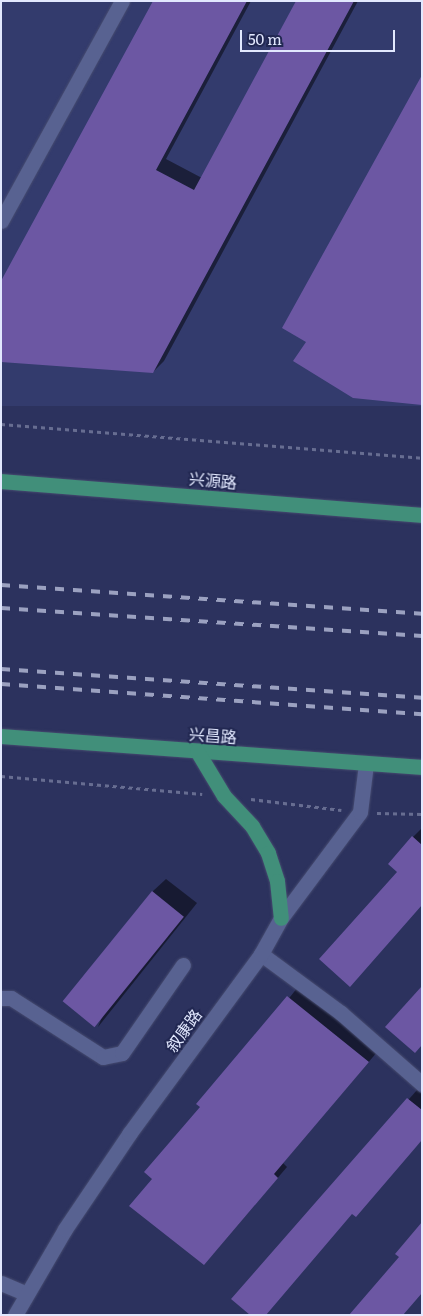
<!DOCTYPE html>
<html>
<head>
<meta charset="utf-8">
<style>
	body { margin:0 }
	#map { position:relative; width:423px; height:1316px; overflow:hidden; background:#2c325e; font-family:Literata,"Noto Sans SC",serif }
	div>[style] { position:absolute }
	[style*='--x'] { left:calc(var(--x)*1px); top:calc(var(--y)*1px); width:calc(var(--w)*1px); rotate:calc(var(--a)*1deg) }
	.built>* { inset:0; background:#333b6d; transform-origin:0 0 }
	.shadow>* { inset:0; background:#0007 }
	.building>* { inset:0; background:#6c57a3; transform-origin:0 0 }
	.path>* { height:3px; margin-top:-1.5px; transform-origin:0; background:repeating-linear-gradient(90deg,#676d91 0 4px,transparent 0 8px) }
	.roads { filter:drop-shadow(0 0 1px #464b6f) drop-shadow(0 0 1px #464b6f) }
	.minor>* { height:15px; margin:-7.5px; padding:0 7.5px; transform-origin:7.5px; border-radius:7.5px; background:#586291 }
	.major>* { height:15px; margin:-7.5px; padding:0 7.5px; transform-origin:7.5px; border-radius:7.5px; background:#418f7a }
	.rail>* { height:4px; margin-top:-2px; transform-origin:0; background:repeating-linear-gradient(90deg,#9ba1c0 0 9px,transparent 0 18px) }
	span { translate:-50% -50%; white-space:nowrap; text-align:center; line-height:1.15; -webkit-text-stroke:4px #222852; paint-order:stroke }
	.street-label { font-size:16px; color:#e2e8fe }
	.frame { position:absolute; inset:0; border:2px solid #e2e8fe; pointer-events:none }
	.scale { position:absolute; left:240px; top:30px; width:155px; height:22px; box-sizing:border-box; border:2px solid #e2e8fe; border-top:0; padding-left:6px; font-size:15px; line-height:18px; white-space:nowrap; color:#e2e8fe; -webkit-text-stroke:4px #222852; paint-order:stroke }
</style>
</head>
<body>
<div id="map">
	<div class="built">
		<div style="left:1px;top:1px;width:421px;height:405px"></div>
	</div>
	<div class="shadow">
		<div style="clip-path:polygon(155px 1px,251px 1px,166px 159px,202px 178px,297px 1px,358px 1px,164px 361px,153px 372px)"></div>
		<div style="clip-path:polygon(422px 828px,422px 905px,399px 872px,413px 837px)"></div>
		<div style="clip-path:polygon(166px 879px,197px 903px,98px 1027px,152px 892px)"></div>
		<div style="clip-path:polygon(298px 987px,378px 1051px,283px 1163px,287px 1167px,213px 1254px,154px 1179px,202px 1107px)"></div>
		<div style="clip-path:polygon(417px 1090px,422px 1094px,422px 1140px,353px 1213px,233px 1299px)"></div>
	</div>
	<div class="building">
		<div style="clip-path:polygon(153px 1px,247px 1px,156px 170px,194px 190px,296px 1px,354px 1px,153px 373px,1px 362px,1px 281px)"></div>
		<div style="clip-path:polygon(422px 75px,422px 405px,353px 398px,293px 361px,306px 342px,282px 328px)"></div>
		<div style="clip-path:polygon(412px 836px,422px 845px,422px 905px,350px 987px,319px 959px,397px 872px,388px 864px)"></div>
		<div style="left:152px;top:891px;width:41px;height:142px;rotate:39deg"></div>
		<div style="clip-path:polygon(422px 986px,422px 1045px,415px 1053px,385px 1027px)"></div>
		<div style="clip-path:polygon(287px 996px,369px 1062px,274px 1174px,278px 1178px,204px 1265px,129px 1206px,152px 1179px,144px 1172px,200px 1107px,196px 1104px)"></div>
		<div style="clip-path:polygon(407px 1098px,422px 1110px,422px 1140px,356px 1217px,352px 1214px,266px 1315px,250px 1315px,231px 1299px)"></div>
		<div style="clip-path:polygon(422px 1222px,422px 1293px,403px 1315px,349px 1315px,399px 1257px,395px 1254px)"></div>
	</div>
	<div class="path">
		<div style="--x:1;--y:424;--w:422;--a:4.6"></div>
		<div style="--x:1;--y:776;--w:202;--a:5.1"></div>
		<div style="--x:251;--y:799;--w:91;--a:7"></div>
		<div style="--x:377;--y:813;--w:45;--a:1.3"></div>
	</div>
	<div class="roads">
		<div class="minor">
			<div style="--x:1;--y:221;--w:251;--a:-61.2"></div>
			<div style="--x:261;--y:954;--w:99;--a:36.4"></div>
			<div style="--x:341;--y:1013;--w:108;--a:41.2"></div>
			<div style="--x:1;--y:998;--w:10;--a:0"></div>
			<div style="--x:11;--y:998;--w:109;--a:32.7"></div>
			<div style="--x:103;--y:1057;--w:19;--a:-12"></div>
			<div style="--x:122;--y:1053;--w:107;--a:-55.3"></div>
			<div style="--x:1;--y:1283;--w:28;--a:23"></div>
			<div style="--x:15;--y:1315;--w:99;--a:-59.8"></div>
			<div style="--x:65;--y:1229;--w:115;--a:-56"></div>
			<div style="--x:129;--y:1134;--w:223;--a:-53.7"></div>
			<div style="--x:261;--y:954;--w:41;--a:-60.9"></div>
			<div style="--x:281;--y:918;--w:132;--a:-53.3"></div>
			<div style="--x:360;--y:812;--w:48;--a:-82.9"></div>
		</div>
		<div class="major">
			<div style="--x:1;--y:481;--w:422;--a:4.6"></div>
			<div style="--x:1;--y:736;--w:422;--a:4.2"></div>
			<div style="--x:197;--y:751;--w:52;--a:59"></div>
			<div style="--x:224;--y:796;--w:41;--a:47"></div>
			<div style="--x:252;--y:826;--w:31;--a:59"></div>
			<div style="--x:268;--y:853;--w:29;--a:72"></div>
			<div style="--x:277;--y:881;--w:37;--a:84"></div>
		</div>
	</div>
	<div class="rail">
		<div style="--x:1;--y:585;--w:422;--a:3.9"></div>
		<div style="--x:1;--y:608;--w:422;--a:3.8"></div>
		<div style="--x:1;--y:669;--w:422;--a:3.9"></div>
		<div style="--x:1;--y:684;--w:422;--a:4.1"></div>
	</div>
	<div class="street-label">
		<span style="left:213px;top:480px;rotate:5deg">兴源路</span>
		<span style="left:213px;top:735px;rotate:4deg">兴昌路</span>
		<span style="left:183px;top:1030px;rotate:-54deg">叙康路</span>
	</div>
	<div class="frame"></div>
	<div class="scale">50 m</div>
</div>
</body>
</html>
